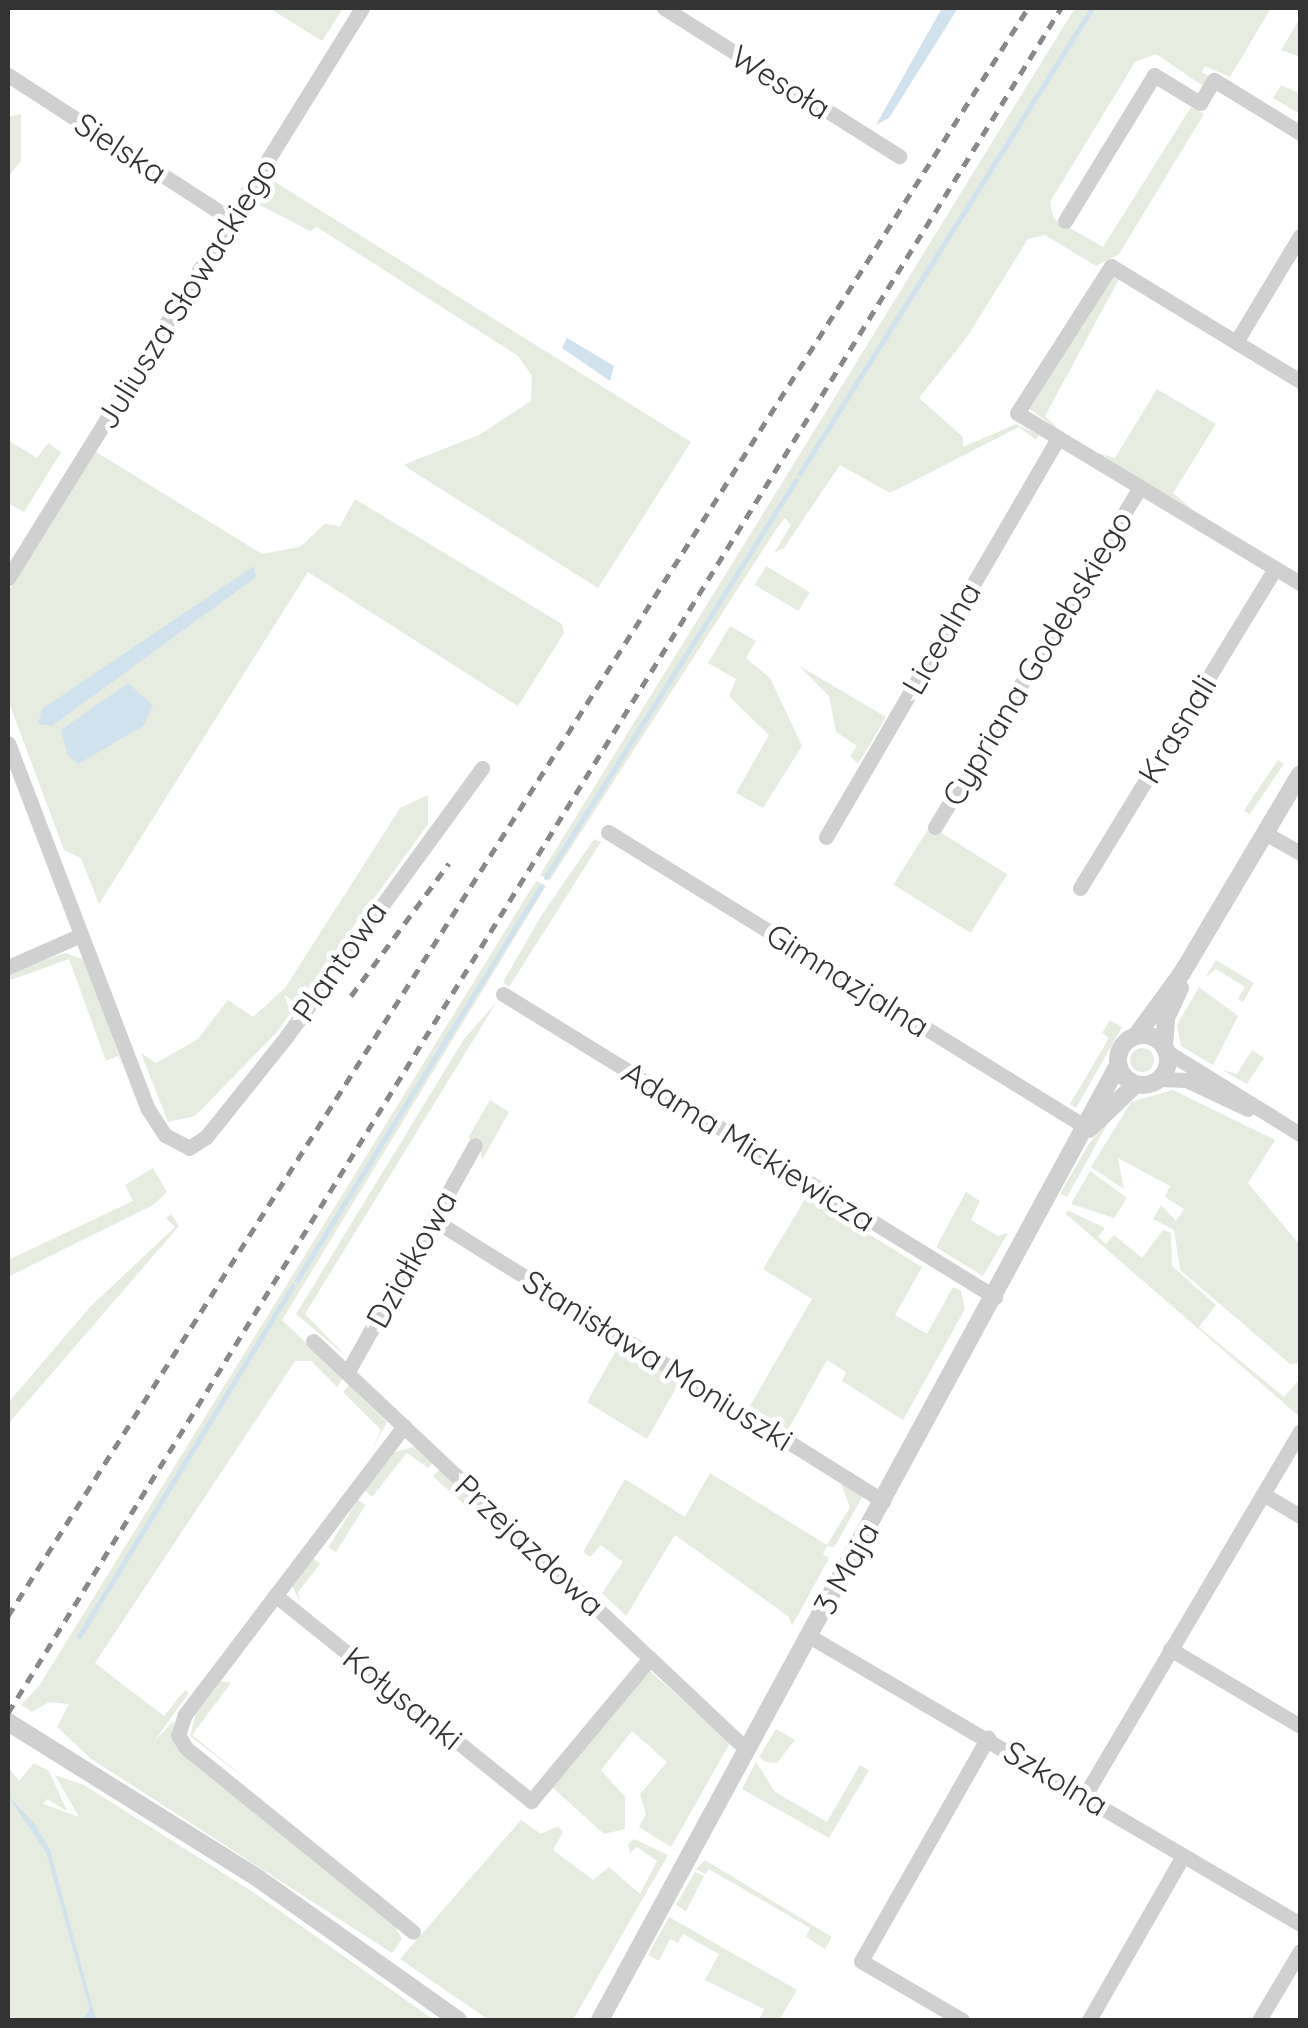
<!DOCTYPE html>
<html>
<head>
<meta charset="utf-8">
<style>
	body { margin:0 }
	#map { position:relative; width:1308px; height:2028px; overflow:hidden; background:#fff; font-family:Quicksand,sans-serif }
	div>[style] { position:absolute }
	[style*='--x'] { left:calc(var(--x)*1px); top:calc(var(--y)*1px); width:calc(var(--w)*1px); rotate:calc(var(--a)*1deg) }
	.green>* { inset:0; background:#e6ecdf; transform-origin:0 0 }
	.round { border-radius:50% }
	.water>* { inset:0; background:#cfe2ee }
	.stream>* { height:5px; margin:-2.5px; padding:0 2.5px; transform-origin:2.5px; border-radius:2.5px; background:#cfe2ee }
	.minor>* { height:15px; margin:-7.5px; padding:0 7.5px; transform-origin:7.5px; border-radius:7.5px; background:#d0d0d0 }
	.tertiary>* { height:18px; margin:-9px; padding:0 9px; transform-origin:9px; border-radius:9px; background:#d0d0d0 }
	.tertiary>.ring { margin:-9px; padding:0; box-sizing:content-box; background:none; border:18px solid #d0d0d0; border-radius:50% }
	.rail>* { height:5px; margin-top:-2.5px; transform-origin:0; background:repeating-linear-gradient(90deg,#888 0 10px,transparent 0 18px) }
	span { translate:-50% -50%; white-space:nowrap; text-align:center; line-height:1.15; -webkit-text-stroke:10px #fff; paint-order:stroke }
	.street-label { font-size:32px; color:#333 }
	.frame { position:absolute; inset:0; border:10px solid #333; pointer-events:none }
</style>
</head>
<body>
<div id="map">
	<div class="green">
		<div style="clip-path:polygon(269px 8px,343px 8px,322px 41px)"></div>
		<div style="clip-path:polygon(1075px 8px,1271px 8px,1230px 77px,1205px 66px,1202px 72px,1210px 77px,1203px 86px,1156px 54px,1135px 62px,1050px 202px,1054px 219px,1103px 247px,1191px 107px,1204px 114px,1119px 254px,1096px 266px,1045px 235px,1028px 239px,967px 337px,919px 398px,963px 437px,963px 447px,1016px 424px,1039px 435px,1036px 440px,1019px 427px,890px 493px,840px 465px,784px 548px,774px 553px,791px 525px,785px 518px,775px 531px,550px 880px,540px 875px)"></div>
		<div style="clip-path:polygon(1300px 18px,1300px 52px,1298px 56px,1281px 50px)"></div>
		<div style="clip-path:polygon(1281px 85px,1300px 94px,1300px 114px,1273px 98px)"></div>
		<div style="clip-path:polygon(21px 114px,21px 161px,8px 177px,8px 117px)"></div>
		<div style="clip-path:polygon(267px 177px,691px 442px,598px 588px,403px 465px,479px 435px,531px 401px,532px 376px,518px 356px,317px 227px,310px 231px,256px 203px,214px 272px,209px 269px)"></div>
		<div style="clip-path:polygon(1108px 275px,1119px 279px,1045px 416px,1061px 432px,1028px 408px)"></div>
		<div style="clip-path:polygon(1157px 389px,1216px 424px,1173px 493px,1192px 509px,1092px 451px,1115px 458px)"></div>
		<div style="clip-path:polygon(8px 440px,37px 458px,48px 443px,61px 452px,24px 512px,8px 503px)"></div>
		<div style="clip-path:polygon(96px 452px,262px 554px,300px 547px,325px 524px,340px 526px,355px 499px,562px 624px,564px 633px,518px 706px,308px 572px,99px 904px,81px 858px,64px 850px,8px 700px,8px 592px)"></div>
		<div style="left:766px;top:566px;width:51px;height:22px;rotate:31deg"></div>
		<div style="clip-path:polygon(730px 626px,756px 641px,746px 658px,770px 678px,802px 746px,763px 808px,736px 793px,769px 735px,729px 696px,736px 679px,708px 663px)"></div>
		<div style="clip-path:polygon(798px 665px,886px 717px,858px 764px,850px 756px,857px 746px,836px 732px,829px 696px)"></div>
		<div style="left:1278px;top:760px;width:7px;height:61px;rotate:34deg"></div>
		<div style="clip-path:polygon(428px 795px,428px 824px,276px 1033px,195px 1116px,168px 1122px,141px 1053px,156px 1063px,198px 1039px,228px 1000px,253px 1017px,285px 988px,400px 808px)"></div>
		<div style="left:930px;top:826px;width:91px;height:69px;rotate:32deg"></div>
		<div style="clip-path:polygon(594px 839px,601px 842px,509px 987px,503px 982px,541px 916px)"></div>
		<div style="clip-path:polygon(536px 881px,546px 886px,282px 1320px,343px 1378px,337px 1387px,311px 1361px,295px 1361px,95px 1663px,164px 1716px,185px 1690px,189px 1693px,154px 1741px,174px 1721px,171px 1737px,181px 1753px,392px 1922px,402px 1939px,392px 1953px,90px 1758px,57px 1727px,69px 1704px,49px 1702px,32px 1712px,21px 1705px,39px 1686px)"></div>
		<div style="clip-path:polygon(65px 953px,85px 960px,124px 1070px,118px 1056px,106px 1061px,69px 959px,11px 980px,8px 972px)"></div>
		<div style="clip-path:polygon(1216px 960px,1254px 983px,1243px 1002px,1238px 999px,1245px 987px,1216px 969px,1205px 978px)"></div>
		<div style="clip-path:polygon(1199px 987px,1238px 1016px,1213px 1065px,1181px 1046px,1177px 1025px)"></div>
		<div style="clip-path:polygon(496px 1003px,305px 1314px,348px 1358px,296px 1314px,464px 1039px)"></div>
		<div style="clip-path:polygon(1110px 1020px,1122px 1027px,1076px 1108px,1070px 1104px,1109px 1038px,1102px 1033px)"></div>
		<div class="round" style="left:1130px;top:1048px;width:24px;height:24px"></div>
		<div style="clip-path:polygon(1252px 1050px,1264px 1058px,1247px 1084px,1222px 1070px,1237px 1074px)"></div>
		<div style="clip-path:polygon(1173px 1090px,1275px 1140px,1248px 1183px,1300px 1245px,1300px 1363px,1290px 1364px,1180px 1270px,1174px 1230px,1153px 1219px,1161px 1205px,1176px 1221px,1184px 1209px,1165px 1197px,1170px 1186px,1118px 1158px,1124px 1189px,1091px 1167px,1131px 1102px)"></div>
		<div style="clip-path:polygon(490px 1100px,509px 1112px,482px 1160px,480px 1146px,468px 1138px)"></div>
		<div style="clip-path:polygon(1109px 1121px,1067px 1197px,1060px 1194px,1088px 1145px)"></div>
		<div style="clip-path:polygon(153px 1168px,167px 1192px,153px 1205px,8px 1277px,8px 1260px,133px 1201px,125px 1185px)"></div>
		<div style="clip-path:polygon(1090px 1171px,1127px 1198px,1114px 1218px,1071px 1204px)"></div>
		<div style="clip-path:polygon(966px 1192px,980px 1201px,971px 1220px,998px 1236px,1008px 1233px,983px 1276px,936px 1247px)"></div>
		<div style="clip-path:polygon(807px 1196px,922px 1267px,895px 1315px,927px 1334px,953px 1287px,961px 1291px,965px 1309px,903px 1420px,842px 1381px,846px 1372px,827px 1360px,788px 1430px,750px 1406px,812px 1299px,763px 1269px)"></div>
		<div style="clip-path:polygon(1067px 1210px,1105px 1228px,1098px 1237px,1106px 1244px,1114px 1235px,1142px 1258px,1163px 1230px,1171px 1233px,1172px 1266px,1216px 1305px,1199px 1327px,1284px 1397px,1300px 1379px,1300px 1417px,1066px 1214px)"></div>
		<div style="clip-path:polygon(171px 1214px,179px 1226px,8px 1424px,8px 1403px,90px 1307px,175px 1227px,166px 1218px)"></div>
		<div style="clip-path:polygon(596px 1327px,680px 1381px,647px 1439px,587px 1402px,617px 1349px,592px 1333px)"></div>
		<div style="clip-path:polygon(349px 1385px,387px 1422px,371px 1452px,381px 1430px,343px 1392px)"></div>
		<div style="clip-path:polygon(413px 1447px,433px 1463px,428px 1468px,407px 1453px,372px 1497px,364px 1490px,392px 1453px)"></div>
		<div style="left:440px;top:1469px;width:47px;height:10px;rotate:42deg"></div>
		<div style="clip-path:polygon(710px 1473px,827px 1545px,850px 1507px,840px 1481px,862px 1497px,834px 1548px,827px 1546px,823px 1554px,829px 1558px,792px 1626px,789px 1617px,675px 1535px,626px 1616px,602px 1593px,623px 1562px,601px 1545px,590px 1557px,583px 1552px,625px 1479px,685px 1517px)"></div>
		<div style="left:358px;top:1500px;width:9px;height:56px;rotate:32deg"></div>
		<div style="clip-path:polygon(313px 1558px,320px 1564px,298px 1592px,300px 1602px,292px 1585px)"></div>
		<div style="clip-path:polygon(649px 1670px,730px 1743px,671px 1847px,639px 1827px,646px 1814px,640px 1794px,667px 1762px,632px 1731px,601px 1770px,625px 1797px,625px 1829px,604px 1834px,553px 1788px,538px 1800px)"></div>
		<div style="clip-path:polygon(221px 1681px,231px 1683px,192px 1735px,251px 1783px,190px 1736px,196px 1714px)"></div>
		<div style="clip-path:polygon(776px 1729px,795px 1740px,777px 1763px,766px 1762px,759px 1757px)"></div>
		<div style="clip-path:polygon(756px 1762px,775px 1792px,827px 1822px,860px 1765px,869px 1770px,829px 1838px,742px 1789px)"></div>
		<div style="clip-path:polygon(34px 1763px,49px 1771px,67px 1811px,47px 1799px,43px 1804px,79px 1817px,55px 1775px,84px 1785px,253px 1892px,434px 2020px,8px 2020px,8px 1767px,19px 1781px)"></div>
		<div style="clip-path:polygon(521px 1820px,541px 1834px,558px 1826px,563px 1832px,553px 1850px,593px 1880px,609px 1867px,640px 1894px,657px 1861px,637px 1847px,630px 1853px,628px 1844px,634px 1839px,668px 1855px,573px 2020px,489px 2020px,400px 1959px)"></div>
		<div style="clip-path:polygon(705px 1860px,832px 1937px,825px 1949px,806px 1937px,810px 1928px,709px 1869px,705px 1874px,696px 1869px)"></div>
		<div style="clip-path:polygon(695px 1872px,704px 1876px,686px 1911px,676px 1905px)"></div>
		<div style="clip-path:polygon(669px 1917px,797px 1990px,779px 2020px,759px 2020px,764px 2009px,705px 1980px,719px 1954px,683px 1934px,678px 1943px,670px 1939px,659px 1961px,648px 1955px)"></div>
	</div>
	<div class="water">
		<div style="clip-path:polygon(942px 8px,958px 8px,889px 118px,876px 125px)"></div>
		<div style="clip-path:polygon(567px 338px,614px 366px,610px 381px,562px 348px)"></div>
		<div style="clip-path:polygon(254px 566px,256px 577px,52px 726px,38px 724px,42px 709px)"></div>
		<div style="clip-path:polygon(128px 683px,153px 706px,143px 726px,78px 764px,68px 755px,61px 730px)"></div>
		<div style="clip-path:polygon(8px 1796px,34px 1823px,50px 1850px,96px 2020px,84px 2017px,90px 2010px,46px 1852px)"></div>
	</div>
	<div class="stream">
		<div style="--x:800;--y:473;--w:549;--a:-57.87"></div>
		<div style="--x:546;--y:877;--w:469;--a:-57.8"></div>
		<div style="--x:297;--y:1280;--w:463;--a:-58.2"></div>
		<div style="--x:79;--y:1636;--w:410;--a:-58.6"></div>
	</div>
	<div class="minor">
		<div style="--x:664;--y:8;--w:278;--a:32.2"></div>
		<div style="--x:8;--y:75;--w:269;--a:32.9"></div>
		<div style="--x:1065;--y:221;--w:171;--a:-58.6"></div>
		<div style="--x:1154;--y:75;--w:54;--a:31.3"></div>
		<div style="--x:1200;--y:103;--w:27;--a:-59"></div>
		<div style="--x:1214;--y:80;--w:101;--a:31.6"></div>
		<div style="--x:1236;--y:342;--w:124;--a:-58.9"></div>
		<div style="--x:1300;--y:381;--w:221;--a:-148.7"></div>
		<div style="--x:1111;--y:266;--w:174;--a:122.6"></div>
		<div style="--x:1017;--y:413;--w:330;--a:31"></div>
		<div style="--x:8;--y:578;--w:671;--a:-58.16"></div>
		<div style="--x:8;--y:743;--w:392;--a:69.1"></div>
		<div style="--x:148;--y:1109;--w:31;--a:57"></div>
		<div style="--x:165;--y:1135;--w:27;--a:28"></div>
		<div style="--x:189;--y:1148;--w:20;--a:-33"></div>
		<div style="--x:206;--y:1137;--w:128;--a:-51.3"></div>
		<div style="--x:286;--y:1037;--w:333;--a:-53.9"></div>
		<div style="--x:935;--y:827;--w:395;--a:-58.9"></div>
		<div style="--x:608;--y:832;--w:565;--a:31.69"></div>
		<div style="--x:1265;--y:833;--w:40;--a:29.7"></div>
		<div style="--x:826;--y:837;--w:459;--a:-59.8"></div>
		<div style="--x:1080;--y:888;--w:374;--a:-58.6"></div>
		<div style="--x:8;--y:967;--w:80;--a:-23.7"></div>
		<div style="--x:503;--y:994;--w:578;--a:31.63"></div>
		<div style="--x:1166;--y:1051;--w:158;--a:31.8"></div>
		<div style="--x:1159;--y:1079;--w:27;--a:2"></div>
		<div style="--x:1186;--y:1080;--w:68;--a:25.1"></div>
		<div style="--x:434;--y:1220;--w:530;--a:32.04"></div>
		<div style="--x:313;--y:1341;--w:595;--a:43.3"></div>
		<div style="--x:347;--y:1373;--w:261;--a:-60.7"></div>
		<div style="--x:404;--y:1426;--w:362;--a:127.2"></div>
		<div style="--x:185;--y:1714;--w:22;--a:108"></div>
		<div style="--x:178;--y:1735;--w:15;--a:58"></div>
		<div style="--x:186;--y:1748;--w:292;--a:39"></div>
		<div style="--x:1263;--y:1494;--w:43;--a:30.7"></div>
		<div style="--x:275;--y:1595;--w:329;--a:38.8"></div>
		<div style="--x:531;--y:1801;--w:186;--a:-50.2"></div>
		<div style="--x:809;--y:1636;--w:569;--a:30.39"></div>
		<div style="--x:1170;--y:1649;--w:151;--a:30.6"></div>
		<div style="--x:1085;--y:1795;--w:422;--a:-59.4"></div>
		<div style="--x:962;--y:2020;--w:117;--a:-149.7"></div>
		<div style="--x:861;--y:1961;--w:257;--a:-60.4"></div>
		<div style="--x:1089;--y:2020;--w:189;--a:-60.2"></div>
		<div style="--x:1259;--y:2020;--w:80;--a:-59.3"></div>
	</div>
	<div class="tertiary">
		<div class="ring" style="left:1118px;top:1035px;width:32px;height:32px"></div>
		<div style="--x:1136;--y:1036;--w:78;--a:-53.9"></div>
		<div style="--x:1182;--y:973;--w:231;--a:-59.3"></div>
		<div style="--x:1164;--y:1047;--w:29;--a:-86"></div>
		<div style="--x:1166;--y:1018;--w:33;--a:-65"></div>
		<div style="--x:1089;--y:1129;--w:65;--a:-43.8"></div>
		<div style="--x:8;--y:1722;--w:296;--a:32"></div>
		<div style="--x:259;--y:1879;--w:244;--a:35.3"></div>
		<div style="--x:600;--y:2020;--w:1086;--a:-61.52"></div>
	</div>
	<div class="rail">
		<div style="--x:351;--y:996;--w:165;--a:-53.6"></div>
		<div style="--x:8;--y:1616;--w:1904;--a:-57.61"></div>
		<div style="--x:8;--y:1713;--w:2004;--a:-58.3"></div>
	</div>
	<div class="street-label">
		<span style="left:781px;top:82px;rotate:32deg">Wesoła</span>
		<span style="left:121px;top:148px;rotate:33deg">Sielska</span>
		<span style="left:186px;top:293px;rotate:-58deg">Juliusza Słowackiego</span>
		<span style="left:941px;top:638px;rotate:-60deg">Licealna</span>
		<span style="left:1037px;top:658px;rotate:-59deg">Cypriana Godebskiego</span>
		<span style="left:1177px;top:729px;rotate:-59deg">Krasnali</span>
		<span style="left:339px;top:961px;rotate:-55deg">Plantowa</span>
		<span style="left:848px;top:980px;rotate:32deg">Gimnazjalna</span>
		<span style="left:749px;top:1146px;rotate:32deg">Adama Mickiewicza</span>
		<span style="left:411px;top:1259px;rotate:-61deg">Działkowa</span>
		<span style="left:658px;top:1360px;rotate:32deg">Stanisława Moniuszki</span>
		<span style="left:530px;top:1545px;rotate:43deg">Przejazdowa</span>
		<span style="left:846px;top:1568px;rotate:-61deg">3 Maja</span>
		<span style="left:403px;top:1698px;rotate:39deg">Kołysanki</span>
		<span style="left:1056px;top:1778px;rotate:31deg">Szkolna</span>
	</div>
	<div class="frame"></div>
</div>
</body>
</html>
